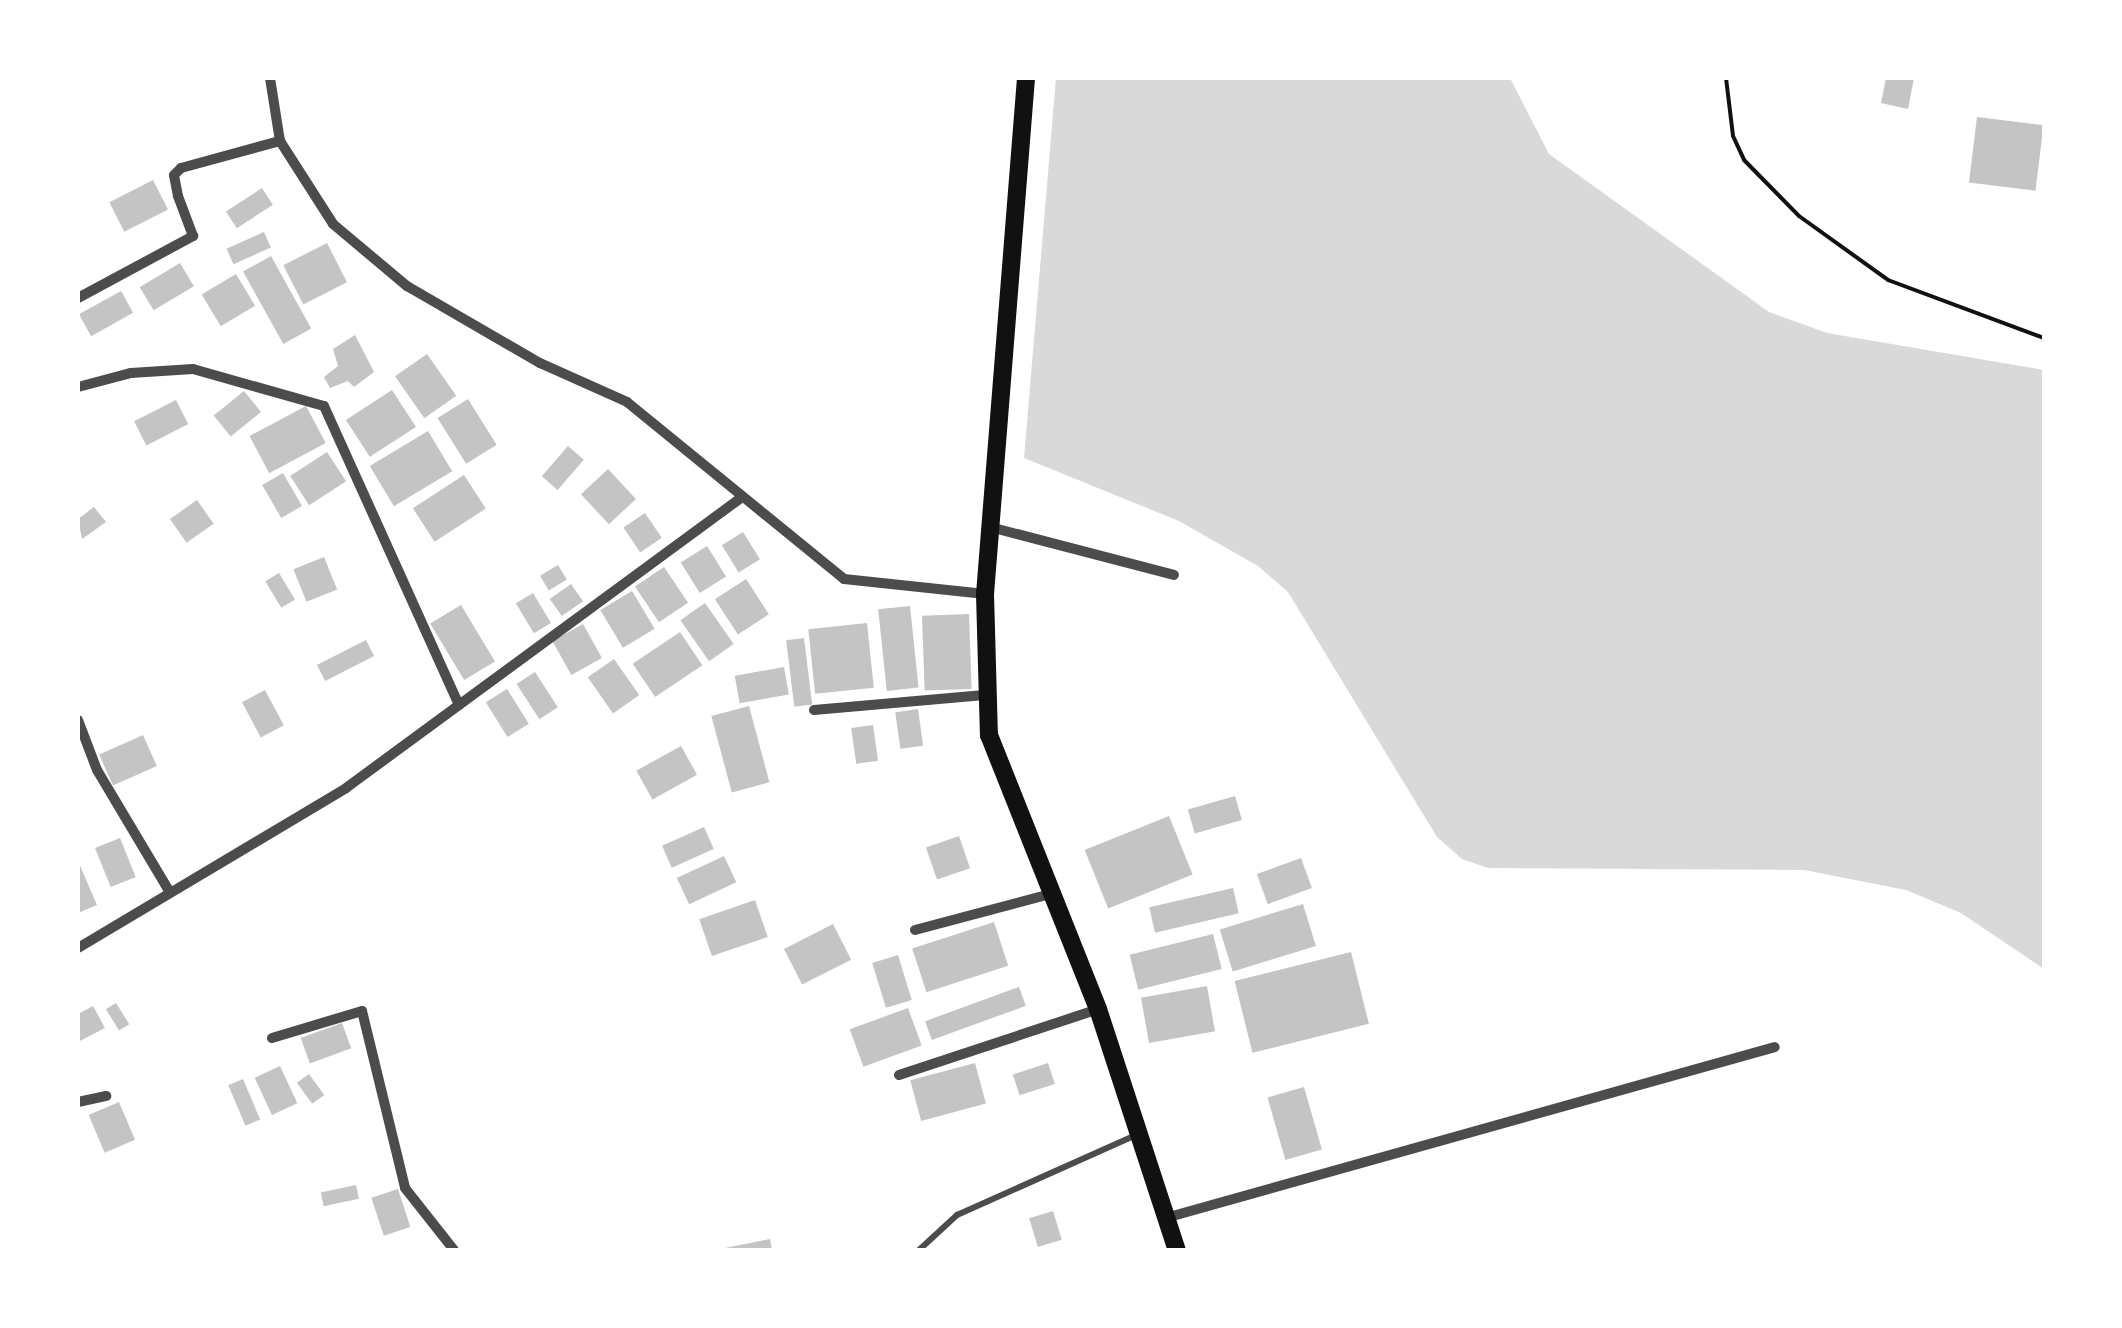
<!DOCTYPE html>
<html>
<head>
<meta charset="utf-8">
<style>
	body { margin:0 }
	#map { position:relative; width:2122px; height:1328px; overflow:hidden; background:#fff; font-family:"Archivo Narrow",sans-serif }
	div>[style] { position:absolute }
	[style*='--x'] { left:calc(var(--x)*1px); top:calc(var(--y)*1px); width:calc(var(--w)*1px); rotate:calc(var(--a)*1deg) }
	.water>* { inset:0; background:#d9d9d9 }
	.building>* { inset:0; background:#c4c4c4; transform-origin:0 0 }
	.path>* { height:4px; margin:-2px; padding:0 2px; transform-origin:2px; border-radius:2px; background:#111 }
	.service>* { height:6px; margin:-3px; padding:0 3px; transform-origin:3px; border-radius:3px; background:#4c4c4c }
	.minor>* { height:10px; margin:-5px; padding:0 5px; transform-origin:5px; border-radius:5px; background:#4c4c4c }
	.primary>* { height:18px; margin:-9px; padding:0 9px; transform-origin:9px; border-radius:9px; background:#111 }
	span { translate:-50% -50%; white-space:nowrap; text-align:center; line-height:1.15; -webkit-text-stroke:8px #fff; paint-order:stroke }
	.frame { position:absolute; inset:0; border:80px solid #fff; pointer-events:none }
</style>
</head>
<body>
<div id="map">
	<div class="water">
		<div style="clip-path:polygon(1056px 78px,1510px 78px,1549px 154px,1769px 312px,1827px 333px,2044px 370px,2044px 969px,1961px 913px,1906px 890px,1804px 870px,1488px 868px,1462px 859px,1437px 837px,1288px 592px,1258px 566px,1179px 521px,1024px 458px)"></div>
	</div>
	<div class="building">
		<div style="clip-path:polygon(1886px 78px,1914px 78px,1908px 109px,1881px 103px)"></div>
		<div style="left:1977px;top:117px;width:67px;height:66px;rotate:7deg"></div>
		<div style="left:153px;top:180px;width:33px;height:49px;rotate:63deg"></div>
		<div style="left:262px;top:188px;width:20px;height:43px;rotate:57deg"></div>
		<div style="left:264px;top:232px;width:17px;height:41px;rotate:66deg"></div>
		<div style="left:327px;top:243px;width:44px;height:49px;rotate:63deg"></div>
		<div style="left:271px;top:256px;width:83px;height:32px;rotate:61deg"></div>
		<div style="left:180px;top:263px;width:27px;height:47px;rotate:59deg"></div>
		<div style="left:236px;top:274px;width:37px;height:40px;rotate:59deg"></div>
		<div style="left:121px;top:291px;width:25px;height:48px;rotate:61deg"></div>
		<div style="clip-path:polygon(355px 335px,374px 372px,354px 387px,348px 381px,330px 388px,324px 377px,338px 366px,333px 349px)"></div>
		<div style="left:427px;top:354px;width:51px;height:39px;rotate:55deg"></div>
		<div style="left:392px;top:390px;width:44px;height:55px;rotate:57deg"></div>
		<div style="left:244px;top:391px;width:27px;height:39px;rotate:51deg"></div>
		<div style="left:468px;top:399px;width:54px;height:36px;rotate:58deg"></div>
		<div style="left:176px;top:400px;width:27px;height:47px;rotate:63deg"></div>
		<div style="left:306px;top:406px;width:42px;height:64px;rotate:62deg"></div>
		<div style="left:428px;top:431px;width:47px;height:68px;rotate:59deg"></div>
		<div style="left:568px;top:446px;width:21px;height:40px;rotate:41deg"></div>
		<div style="left:327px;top:452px;width:35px;height:44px;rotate:57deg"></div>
		<div style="left:608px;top:469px;width:41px;height:37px;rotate:47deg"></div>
		<div style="left:283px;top:473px;width:38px;height:24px;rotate:60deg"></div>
		<div style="left:464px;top:475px;width:40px;height:61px;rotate:57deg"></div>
		<div style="left:197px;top:500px;width:29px;height:33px;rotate:55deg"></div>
		<div style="clip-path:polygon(94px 507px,106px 522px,82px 539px,78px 519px)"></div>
		<div style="left:645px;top:513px;width:30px;height:26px;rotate:56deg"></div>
		<div style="left:743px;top:532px;width:32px;height:25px;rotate:58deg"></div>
		<div style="left:707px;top:546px;width:36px;height:31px;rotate:58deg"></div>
		<div style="left:324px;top:557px;width:35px;height:33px;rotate:68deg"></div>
		<div style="left:558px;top:565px;width:17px;height:21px;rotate:59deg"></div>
		<div style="left:664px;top:567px;width:43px;height:35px;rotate:56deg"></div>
		<div style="left:279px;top:573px;width:31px;height:16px;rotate:59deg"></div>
		<div style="left:746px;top:579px;width:42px;height:37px;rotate:57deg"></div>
		<div style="left:571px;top:584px;width:21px;height:26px;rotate:55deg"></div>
		<div style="left:632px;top:591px;width:44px;height:37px;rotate:59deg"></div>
		<div style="left:533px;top:593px;width:35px;height:20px;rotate:59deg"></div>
		<div style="left:705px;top:603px;width:50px;height:30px;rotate:55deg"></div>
		<div style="left:461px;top:605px;width:66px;height:36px;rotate:59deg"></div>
		<div style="left:910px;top:606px;width:82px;height:32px;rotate:84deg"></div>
		<div style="left:969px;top:614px;width:75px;height:47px;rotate:88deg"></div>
		<div style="left:867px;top:623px;width:65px;height:59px;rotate:84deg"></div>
		<div style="left:583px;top:624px;width:39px;height:35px;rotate:61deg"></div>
		<div style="left:680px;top:632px;width:40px;height:57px;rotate:56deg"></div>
		<div style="left:804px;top:638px;width:67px;height:18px;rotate:83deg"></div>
		<div style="left:366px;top:640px;width:18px;height:55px;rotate:63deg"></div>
		<div style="left:614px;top:659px;width:44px;height:32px;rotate:55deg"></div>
		<div style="left:784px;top:667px;width:28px;height:50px;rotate:80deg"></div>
		<div style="left:535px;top:672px;width:42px;height:22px;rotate:57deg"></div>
		<div style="left:507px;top:689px;width:41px;height:25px;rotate:58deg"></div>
		<div style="left:265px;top:690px;width:40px;height:26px;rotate:62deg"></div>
		<div style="left:749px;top:706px;width:79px;height:39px;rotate:75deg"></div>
		<div style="left:918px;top:709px;width:37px;height:23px;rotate:82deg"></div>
		<div style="left:873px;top:725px;width:36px;height:22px;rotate:82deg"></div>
		<div style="left:143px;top:735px;width:34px;height:48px;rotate:66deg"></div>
		<div style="left:681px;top:746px;width:33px;height:51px;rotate:61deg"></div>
		<div style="left:1235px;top:796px;width:25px;height:49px;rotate:74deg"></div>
		<div style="left:1169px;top:816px;width:63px;height:91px;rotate:68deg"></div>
		<div style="left:704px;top:827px;width:24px;height:46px;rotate:66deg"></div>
		<div style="left:959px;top:836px;width:34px;height:35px;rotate:71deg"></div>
		<div style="left:120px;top:838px;width:42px;height:27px;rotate:68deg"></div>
		<div style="left:724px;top:856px;width:29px;height:52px;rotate:65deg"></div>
		<div style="left:1301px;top:858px;width:32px;height:47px;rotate:70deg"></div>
		<div style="clip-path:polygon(78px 861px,97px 905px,78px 913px)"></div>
		<div style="left:1233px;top:888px;width:26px;height:86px;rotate:77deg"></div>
		<div style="left:755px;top:900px;width:39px;height:59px;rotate:71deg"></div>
		<div style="left:1303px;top:904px;width:44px;height:87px;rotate:73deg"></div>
		<div style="left:994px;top:922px;width:46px;height:86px;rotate:72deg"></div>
		<div style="left:833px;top:924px;width:40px;height:55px;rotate:63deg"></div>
		<div style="left:1213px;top:934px;width:36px;height:86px;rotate:76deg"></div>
		<div style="left:1351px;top:952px;width:74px;height:120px;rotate:76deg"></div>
		<div style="left:898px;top:955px;width:47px;height:27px;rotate:73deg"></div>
		<div style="left:1207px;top:986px;width:46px;height:67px;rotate:80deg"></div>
		<div style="left:1019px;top:987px;width:20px;height:100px;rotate:70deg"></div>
		<div style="left:116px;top:1003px;width:25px;height:12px;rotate:58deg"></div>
		<div style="clip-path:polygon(93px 1006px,105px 1028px,78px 1042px,78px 1014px)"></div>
		<div style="left:908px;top:1008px;width:40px;height:62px;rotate:70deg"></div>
		<div style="left:342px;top:1023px;width:27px;height:44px;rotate:70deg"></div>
		<div style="left:975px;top:1063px;width:42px;height:67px;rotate:75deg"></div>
		<div style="left:1048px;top:1063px;width:22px;height:37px;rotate:72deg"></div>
		<div style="left:280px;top:1066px;width:41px;height:28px;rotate:65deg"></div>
		<div style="left:309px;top:1074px;width:26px;height:15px;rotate:54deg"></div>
		<div style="left:243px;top:1079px;width:44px;height:16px;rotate:67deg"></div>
		<div style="left:1304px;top:1087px;width:65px;height:38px;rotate:74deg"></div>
		<div style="left:119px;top:1102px;width:41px;height:33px;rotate:67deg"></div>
		<div style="left:356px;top:1185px;width:14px;height:36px;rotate:78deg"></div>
		<div style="left:398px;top:1189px;width:40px;height:28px;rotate:72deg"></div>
		<div style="left:1053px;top:1211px;width:30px;height:25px;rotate:73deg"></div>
		<div style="clip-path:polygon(770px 1239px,772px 1250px,720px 1250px,720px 1249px)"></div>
	</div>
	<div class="path">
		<div style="--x:1726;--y:78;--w:58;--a:83.1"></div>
		<div style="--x:1733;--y:136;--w:26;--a:65"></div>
		<div style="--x:1744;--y:160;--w:78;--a:45.5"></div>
		<div style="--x:1799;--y:216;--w:110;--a:35.7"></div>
		<div style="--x:1888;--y:280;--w:166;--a:20.4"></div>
	</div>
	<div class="service">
		<div style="--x:919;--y:1250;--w:52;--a:-42.6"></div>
		<div style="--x:957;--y:1215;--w:198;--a:-24.1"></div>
	</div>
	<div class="minor">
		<div style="--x:270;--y:78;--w:64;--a:81"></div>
		<div style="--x:280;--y:141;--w:98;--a:57.4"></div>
		<div style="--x:333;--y:224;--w:97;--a:40"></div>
		<div style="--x:407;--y:286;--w:154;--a:30.1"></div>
		<div style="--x:540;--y:363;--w:95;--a:24.1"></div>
		<div style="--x:627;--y:402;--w:280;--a:39.2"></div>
		<div style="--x:844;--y:579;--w:142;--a:6.1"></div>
		<div style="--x:78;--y:298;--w:131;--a:-28.3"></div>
		<div style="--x:193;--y:236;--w:43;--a:-110.6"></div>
		<div style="--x:178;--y:196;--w:21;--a:-101"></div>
		<div style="--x:174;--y:175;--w:10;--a:-45"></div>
		<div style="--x:181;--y:168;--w:103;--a:-15.3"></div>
		<div style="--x:78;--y:387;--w:55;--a:-14.8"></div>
		<div style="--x:131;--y:373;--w:62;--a:-3.7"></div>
		<div style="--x:193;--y:369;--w:136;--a:15.8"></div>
		<div style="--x:324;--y:406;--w:328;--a:65.7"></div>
		<div style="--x:990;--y:527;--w:190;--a:14.6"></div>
		<div style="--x:814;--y:710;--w:171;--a:-5"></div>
		<div style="--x:78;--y:720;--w:53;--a:69.2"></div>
		<div style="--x:97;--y:770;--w:141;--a:59.2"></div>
		<div style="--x:915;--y:930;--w:144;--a:-14.9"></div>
		<div style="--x:78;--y:948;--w:312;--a:-30.8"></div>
		<div style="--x:346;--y:788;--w:488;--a:-36.3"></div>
		<div style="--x:272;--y:1038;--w:94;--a:-16.7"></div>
		<div style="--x:362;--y:1011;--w:182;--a:76.3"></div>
		<div style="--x:405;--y:1188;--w:79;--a:51.7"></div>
		<div style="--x:899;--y:1075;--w:210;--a:-18.3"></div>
		<div style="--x:78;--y:1102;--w:29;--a:-12"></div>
		<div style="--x:1169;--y:1217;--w:629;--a:-15.67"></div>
	</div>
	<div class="primary">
		<div style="--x:1026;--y:78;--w:518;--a:94.54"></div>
		<div style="--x:985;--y:594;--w:141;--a:88.4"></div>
		<div style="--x:989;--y:735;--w:295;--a:68.3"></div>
		<div style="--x:1098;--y:1009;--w:254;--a:71.9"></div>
	</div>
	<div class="frame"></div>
</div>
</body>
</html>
